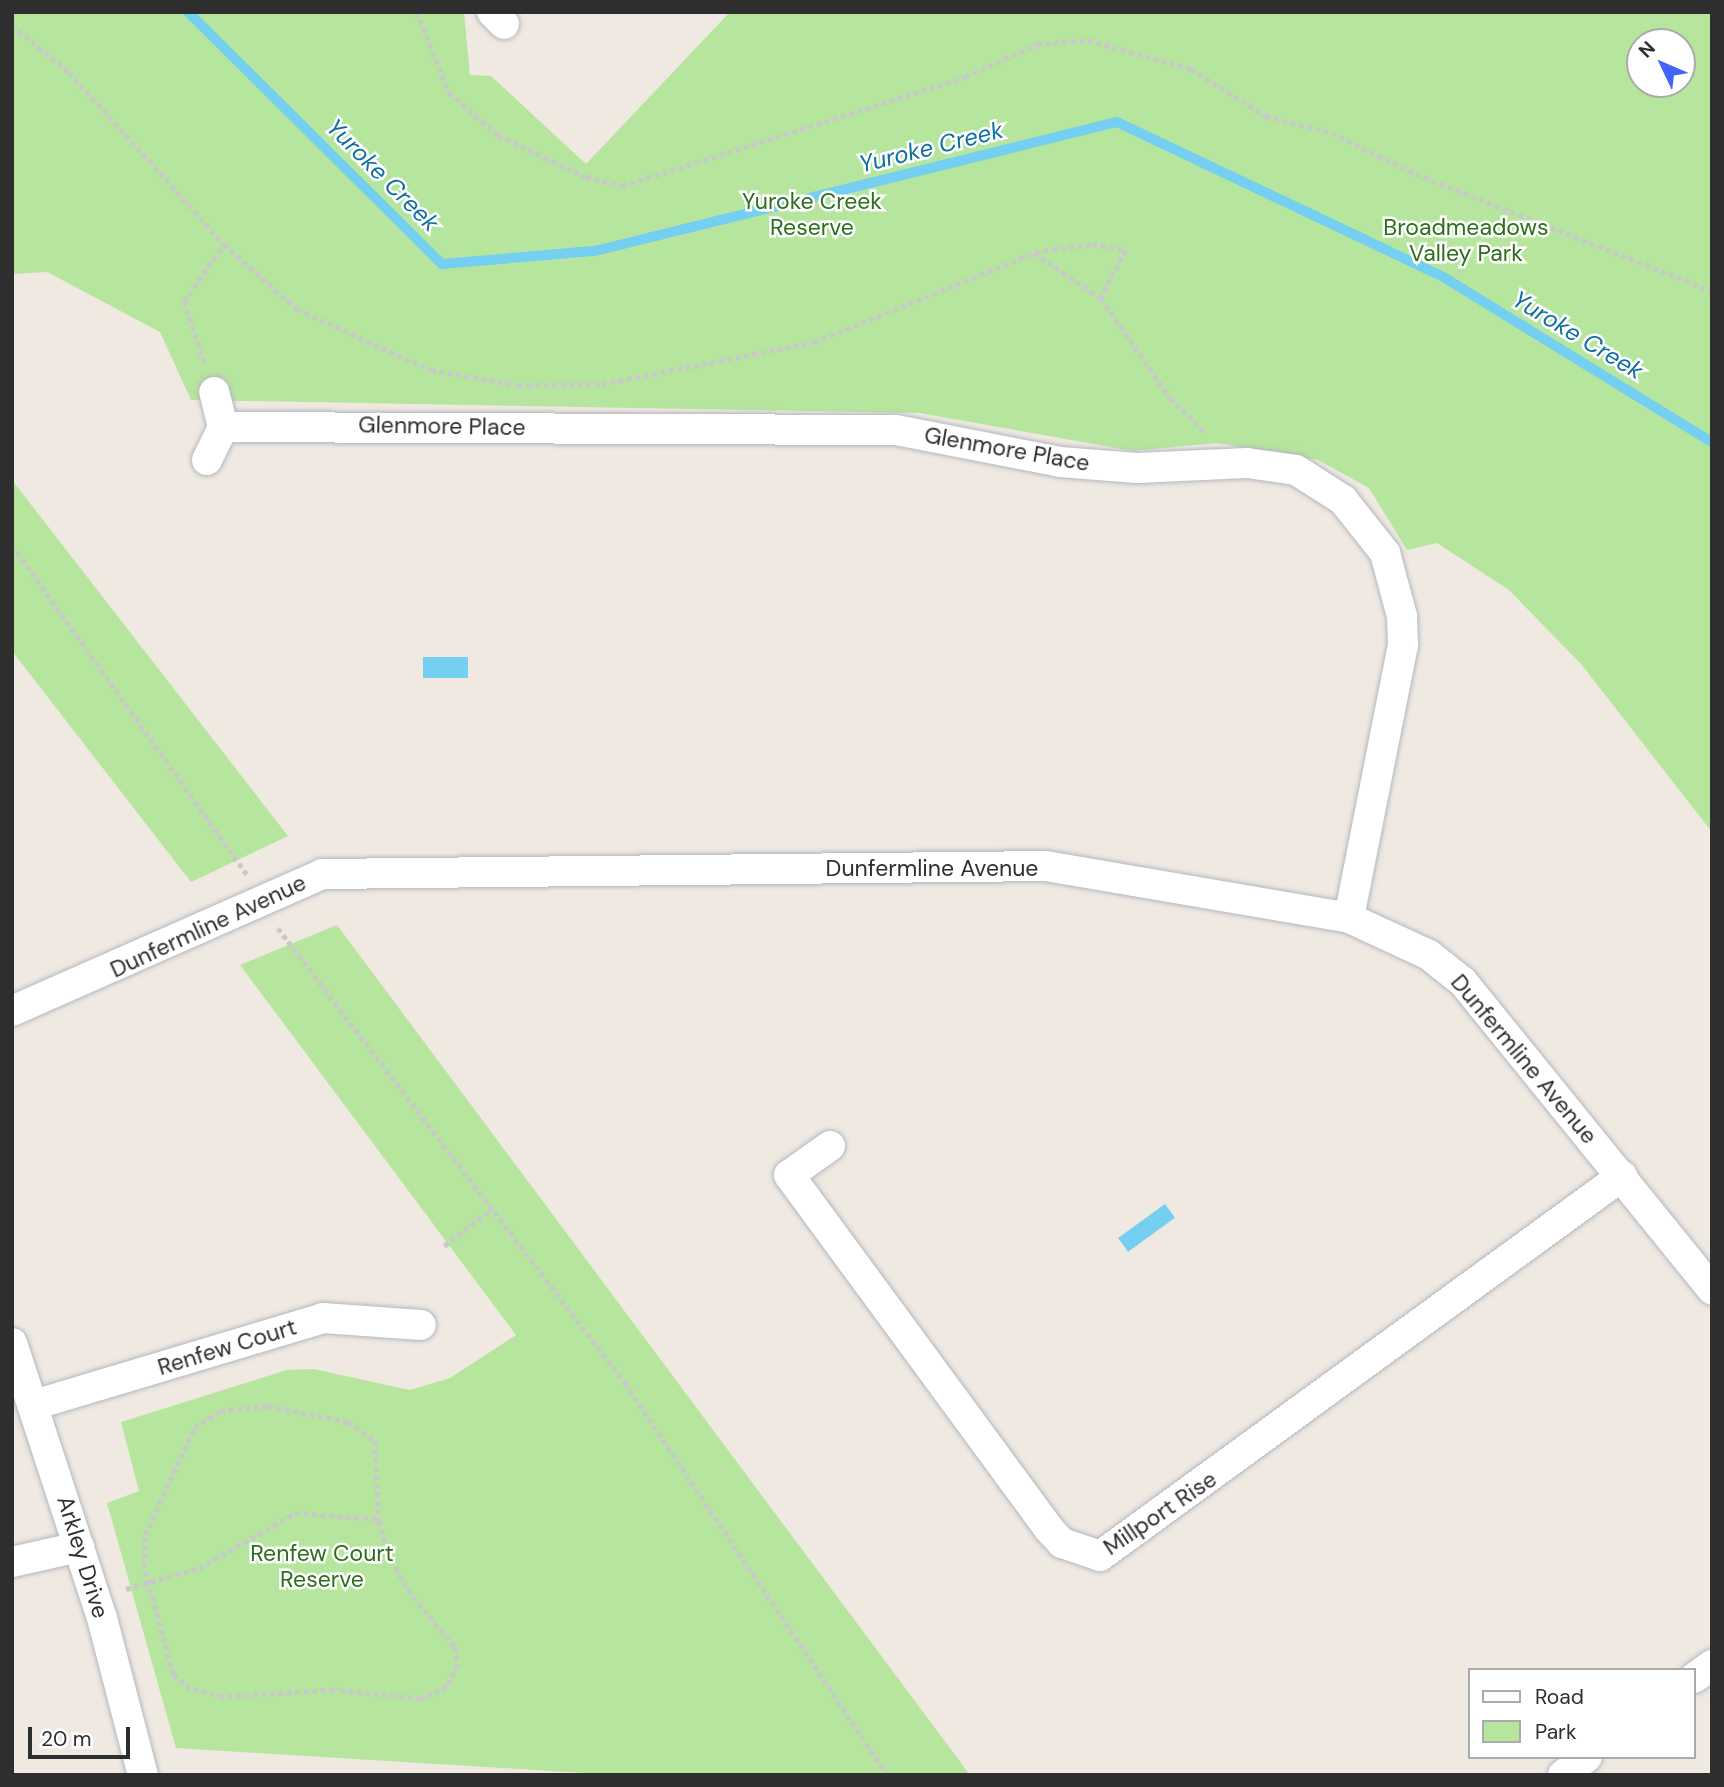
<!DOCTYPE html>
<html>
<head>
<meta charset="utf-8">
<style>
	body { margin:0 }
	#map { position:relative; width:1724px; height:1787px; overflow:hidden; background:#efe9e1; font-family:"DM Sans",sans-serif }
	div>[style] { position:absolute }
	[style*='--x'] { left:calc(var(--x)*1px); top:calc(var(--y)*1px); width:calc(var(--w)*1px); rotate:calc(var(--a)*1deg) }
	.green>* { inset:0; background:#b6e59e }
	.water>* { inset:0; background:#75cff0; transform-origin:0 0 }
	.stream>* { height:10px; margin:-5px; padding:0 5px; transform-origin:5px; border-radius:5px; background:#75cff0 }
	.path>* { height:4.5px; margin-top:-2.25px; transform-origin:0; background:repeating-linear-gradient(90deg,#c9c9c9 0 5px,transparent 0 8.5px) }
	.roads { filter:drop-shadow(0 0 2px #b4b7c1) drop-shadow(0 0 2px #b4b7c1) }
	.street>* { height:30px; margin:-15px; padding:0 15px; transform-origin:15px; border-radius:15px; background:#fff }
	span { translate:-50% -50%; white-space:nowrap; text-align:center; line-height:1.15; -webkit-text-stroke:5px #fff; paint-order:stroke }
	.park-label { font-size:23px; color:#2c6e1b }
	.street-label { font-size:23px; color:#2e2e2e }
	.water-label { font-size:24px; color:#0d6fa3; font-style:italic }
	.frame { position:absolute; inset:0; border:14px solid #2e2e2e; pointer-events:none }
	.legend { position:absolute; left:1468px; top:1668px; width:228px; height:91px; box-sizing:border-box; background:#fff; border:2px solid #ababab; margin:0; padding:9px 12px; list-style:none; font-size:21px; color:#2e2e2e }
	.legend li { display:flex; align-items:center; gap:14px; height:35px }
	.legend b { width:35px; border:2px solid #ababab }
	.north { position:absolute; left:1626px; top:28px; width:70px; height:70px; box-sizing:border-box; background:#fff; border:2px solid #ababab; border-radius:50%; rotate:314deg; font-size:19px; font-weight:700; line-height:28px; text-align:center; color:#2e2e2e }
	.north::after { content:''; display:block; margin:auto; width:24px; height:32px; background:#4264fb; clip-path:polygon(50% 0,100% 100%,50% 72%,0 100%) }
	.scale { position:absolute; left:28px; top:1727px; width:102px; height:32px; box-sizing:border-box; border:4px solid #2e2e2e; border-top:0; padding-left:9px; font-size:21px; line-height:24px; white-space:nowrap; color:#2e2e2e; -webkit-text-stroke:5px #fff; paint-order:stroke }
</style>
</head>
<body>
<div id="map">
	<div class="green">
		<div style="clip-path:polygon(evenodd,12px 12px,464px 12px,470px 75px,491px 76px,586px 164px,730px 12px,1712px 12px,1712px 832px,1581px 664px,1509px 590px,1437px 543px,1407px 550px,1369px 488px,1318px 460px,1217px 443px,1133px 451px,920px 413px,191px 400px,160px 332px,47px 272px,12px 274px,12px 12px,1640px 42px,1682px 42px,1682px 84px,1640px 84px,1640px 42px)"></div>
		<div style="clip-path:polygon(12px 480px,288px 836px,191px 882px,12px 651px)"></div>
		<div style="clip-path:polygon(337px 925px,970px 1775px,616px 1775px,176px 1748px,107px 1503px,139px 1491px,121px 1422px,287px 1370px,313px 1369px,410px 1390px,450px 1378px,516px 1335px,240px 965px)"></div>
	</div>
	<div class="water">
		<div style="left:468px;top:657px;width:21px;height:45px;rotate:90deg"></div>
		<div style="left:1165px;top:1204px;width:17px;height:58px;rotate:54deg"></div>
	</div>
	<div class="stream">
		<div style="--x:188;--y:12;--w:358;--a:44.8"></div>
		<div style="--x:442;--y:264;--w:154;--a:-4.9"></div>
		<div style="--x:595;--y:251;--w:538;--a:-13.88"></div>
		<div style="--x:1117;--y:122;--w:363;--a:25.4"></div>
		<div style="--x:1445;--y:278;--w:313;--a:31.6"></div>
	</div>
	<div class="path">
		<div style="--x:417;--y:12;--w:87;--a:68.4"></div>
		<div style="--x:449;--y:93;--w:65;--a:40.6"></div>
		<div style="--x:498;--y:135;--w:98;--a:25.5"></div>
		<div style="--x:586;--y:177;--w:37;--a:14"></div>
		<div style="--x:622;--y:186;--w:360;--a:-17.6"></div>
		<div style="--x:965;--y:77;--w:79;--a:-24.6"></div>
		<div style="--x:1037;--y:44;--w:51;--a:-4.5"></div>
		<div style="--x:1088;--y:40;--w:107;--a:15.7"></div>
		<div style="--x:1191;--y:69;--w:89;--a:32.1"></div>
		<div style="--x:1266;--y:116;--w:68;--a:14.4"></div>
		<div style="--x:1332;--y:133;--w:93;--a:26"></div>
		<div style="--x:1416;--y:174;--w:318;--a:21.6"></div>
		<div style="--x:12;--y:25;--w:74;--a:39.5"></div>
		<div style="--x:69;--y:72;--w:232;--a:48"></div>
		<div style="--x:224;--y:244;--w:98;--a:41.7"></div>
		<div style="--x:297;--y:309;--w:147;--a:24.5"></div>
		<div style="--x:431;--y:370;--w:88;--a:9.8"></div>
		<div style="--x:518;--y:385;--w:84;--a:-0.7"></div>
		<div style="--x:602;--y:384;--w:216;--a:-11.2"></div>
		<div style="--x:814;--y:342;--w:237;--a:-22"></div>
		<div style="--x:1034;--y:253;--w:81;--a:33.9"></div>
		<div style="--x:1101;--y:298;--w:121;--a:55.4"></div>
		<div style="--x:1170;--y:398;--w:49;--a:44.2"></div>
		<div style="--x:1035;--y:252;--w:58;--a:-8"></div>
		<div style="--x:1092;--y:244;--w:35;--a:10"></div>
		<div style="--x:1126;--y:250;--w:54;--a:117.5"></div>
		<div style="--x:204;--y:363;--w:64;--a:-108.2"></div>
		<div style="--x:184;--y:302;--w:70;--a:-55.4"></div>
		<div style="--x:12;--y:545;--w:405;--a:54.5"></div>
		<div style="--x:278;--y:928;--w:572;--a:52.67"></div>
		<div style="--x:625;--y:1383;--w:471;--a:56.2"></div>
		<div style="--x:444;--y:1246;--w:60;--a:-38.2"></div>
		<div style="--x:268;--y:1406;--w:82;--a:11.3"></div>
		<div style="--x:348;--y:1422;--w:33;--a:35"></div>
		<div style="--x:375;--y:1441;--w:80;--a:87.1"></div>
		<div style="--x:379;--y:1521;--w:32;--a:74"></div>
		<div style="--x:388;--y:1552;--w:43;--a:62.2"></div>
		<div style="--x:408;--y:1590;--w:74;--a:50.5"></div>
		<div style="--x:455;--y:1647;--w:18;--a:81"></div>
		<div style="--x:458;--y:1665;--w:25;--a:117"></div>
		<div style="--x:447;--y:1687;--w:29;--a:155"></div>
		<div style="--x:421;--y:1699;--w:87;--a:-174.1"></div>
		<div style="--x:334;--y:1690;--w:111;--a:176.4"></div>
		<div style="--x:223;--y:1697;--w:34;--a:-166"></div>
		<div style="--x:190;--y:1689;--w:22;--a:-141"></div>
		<div style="--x:173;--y:1675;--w:112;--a:-105"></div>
		<div style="--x:144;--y:1567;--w:32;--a:-88"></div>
		<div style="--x:145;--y:1535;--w:118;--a:-65.4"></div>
		<div style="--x:194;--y:1428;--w:31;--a:-33"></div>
		<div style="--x:220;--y:1411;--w:48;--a:-5.9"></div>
		<div style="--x:126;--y:1589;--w:76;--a:-16"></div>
		<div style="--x:199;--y:1568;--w:111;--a:-29.8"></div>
		<div style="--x:295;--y:1513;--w:84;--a:4.1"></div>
	</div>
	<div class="roads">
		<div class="street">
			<div style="--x:492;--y:12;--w:17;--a:45"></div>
			<div style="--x:223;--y:427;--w:673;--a:0.26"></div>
			<div style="--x:896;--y:430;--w:167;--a:11"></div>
			<div style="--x:1060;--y:462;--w:77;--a:4.5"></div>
			<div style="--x:1137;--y:468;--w:110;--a:-2.6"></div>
			<div style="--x:1247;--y:463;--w:49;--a:8.1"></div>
			<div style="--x:1296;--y:470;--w:56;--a:32.6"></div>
			<div style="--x:1343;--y:500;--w:68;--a:51.6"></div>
			<div style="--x:1385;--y:553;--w:65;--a:74.9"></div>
			<div style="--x:1402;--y:616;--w:29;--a:88"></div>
			<div style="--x:1403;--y:645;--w:278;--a:101.2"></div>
			<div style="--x:207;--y:460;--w:37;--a:-64"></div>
			<div style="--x:223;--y:427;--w:36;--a:-104"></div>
			<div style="--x:12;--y:1011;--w:339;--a:-23.8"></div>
			<div style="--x:322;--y:874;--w:724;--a:-0.63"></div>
			<div style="--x:1046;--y:866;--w:307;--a:9.7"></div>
			<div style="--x:1349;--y:918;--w:88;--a:24.8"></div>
			<div style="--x:1429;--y:955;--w:43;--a:38.5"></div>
			<div style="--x:1463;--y:982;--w:396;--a:51"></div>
			<div style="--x:830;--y:1146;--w:50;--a:144.7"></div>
			<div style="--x:789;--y:1175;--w:438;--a:53.7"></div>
			<div style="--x:1048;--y:1528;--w:21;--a:47"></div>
			<div style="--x:1062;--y:1543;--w:40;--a:18.9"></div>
			<div style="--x:1100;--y:1556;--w:646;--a:-36.05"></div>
			<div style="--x:12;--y:1343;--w:289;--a:71.9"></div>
			<div style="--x:102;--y:1618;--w:162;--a:75.4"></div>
			<div style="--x:37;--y:1404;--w:299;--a:-16.7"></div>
			<div style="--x:323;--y:1318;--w:98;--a:4.1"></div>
			<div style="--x:12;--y:1562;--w:69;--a:-12.6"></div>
			<div style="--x:1694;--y:1678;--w:22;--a:-36"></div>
			<div style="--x:1563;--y:1775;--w:30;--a:-37"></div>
		</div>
	</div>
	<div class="park-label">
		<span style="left:812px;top:214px">Yuroke Creek<br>Reserve</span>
		<span style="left:1466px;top:240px">Broadmeadows<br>Valley Park</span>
		<span style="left:322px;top:1566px">Renfew Court<br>Reserve</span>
	</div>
	<div class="street-label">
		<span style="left:442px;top:426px;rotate:1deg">Glenmore Place</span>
		<span style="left:1007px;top:449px;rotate:10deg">Glenmore Place</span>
		<span style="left:932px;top:868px">Dunfermline Avenue</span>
		<span style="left:208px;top:926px;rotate:-25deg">Dunfermline Avenue</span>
		<span style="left:1524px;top:1059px;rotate:50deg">Dunfermline Avenue</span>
		<span style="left:227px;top:1347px;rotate:-17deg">Renfew Court</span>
		<span style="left:1160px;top:1513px;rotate:-34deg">Millport Rise</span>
		<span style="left:83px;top:1557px;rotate:73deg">Arkley Drive</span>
	</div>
	<div class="water-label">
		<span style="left:931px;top:147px;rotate:-14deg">Yuroke Creek</span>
		<span style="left:383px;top:175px;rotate:45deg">Yuroke Creek</span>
		<span style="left:1578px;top:335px;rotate:31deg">Yuroke Creek</span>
	</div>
	<div class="frame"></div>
	<ul class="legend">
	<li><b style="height:9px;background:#fff"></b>Road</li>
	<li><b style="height:19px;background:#b6e59e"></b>Park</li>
	</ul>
	<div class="north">N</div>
	<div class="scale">20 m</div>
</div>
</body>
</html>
